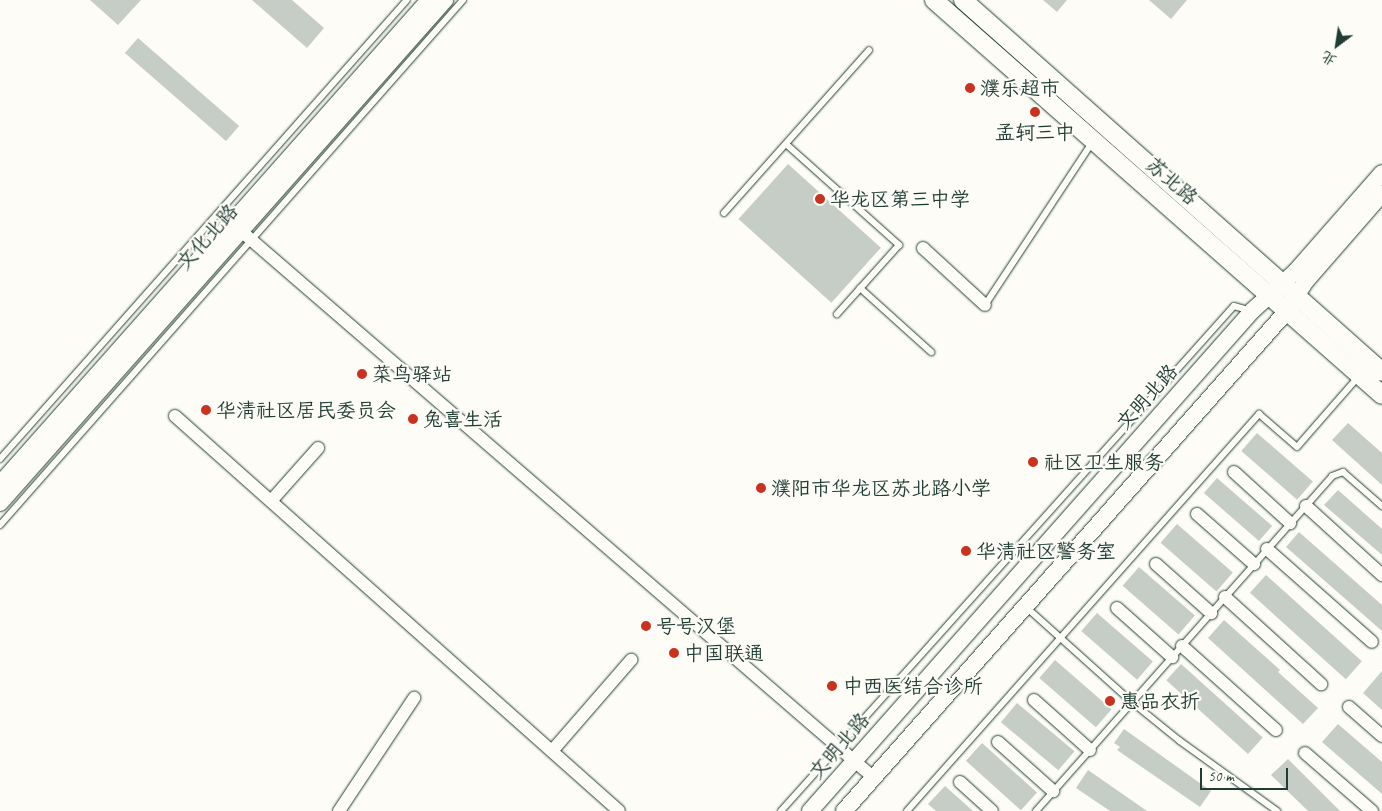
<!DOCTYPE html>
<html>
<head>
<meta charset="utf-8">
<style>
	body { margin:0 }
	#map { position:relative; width:1382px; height:811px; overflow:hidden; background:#fdfcf7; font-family:Caveat,"LXGW WenKai TC",sans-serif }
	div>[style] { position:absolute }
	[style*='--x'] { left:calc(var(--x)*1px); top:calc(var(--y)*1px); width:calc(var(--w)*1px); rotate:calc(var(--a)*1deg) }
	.building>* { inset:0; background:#c6cdc7; transform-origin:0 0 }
	.roads { filter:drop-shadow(0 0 1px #1f3d34) drop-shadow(0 0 1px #1f3d34) }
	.service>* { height:6px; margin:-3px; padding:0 3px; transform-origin:3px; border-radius:3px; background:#fdfcf7 }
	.minor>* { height:12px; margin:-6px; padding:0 6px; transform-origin:6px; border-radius:6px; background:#fdfcf7 }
	.tertiary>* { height:16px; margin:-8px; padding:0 8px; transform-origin:8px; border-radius:8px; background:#fdfcf7 }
	.secondary>* { height:18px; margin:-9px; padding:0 9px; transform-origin:9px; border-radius:9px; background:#fdfcf7 }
	.dots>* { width:14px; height:14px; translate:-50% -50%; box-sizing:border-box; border:2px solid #fdfcf7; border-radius:50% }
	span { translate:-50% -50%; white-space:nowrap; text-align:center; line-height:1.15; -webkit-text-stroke:4.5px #fdfcf7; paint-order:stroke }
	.poi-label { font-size:20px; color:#1f3d34 }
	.left { translate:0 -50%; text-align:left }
	.street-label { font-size:20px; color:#1f3d34 }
	.north { position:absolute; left:1312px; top:20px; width:50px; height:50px; -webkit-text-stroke:4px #fdfcf7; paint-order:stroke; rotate:211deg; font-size:14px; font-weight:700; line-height:20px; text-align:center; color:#1f3d34 }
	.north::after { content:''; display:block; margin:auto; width:18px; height:22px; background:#1f3d34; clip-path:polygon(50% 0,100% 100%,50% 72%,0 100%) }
	.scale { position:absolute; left:1200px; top:768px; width:88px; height:22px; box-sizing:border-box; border:2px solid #1f3d34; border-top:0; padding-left:6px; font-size:15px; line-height:18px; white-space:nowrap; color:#1f3d34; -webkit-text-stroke:4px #fdfcf7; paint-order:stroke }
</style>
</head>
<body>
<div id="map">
	<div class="building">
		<div style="clip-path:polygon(90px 0,141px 0,118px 25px)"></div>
		<div style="clip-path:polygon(252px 0,292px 0,324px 28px,307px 48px)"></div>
		<div style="clip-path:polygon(1043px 0,1067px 0,1057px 12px)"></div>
		<div style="clip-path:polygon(1149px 0,1187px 0,1171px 19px)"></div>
		<div style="left:138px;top:38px;width:134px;height:20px;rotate:41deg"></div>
		<div style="left:788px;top:164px;width:125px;height:74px;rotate:42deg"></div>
		<div style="clip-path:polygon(1348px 423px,1382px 453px,1382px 485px,1332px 440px)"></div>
		<div style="left:1257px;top:433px;width:74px;height:24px;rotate:41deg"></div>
		<div style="left:1217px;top:478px;width:73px;height:20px;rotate:41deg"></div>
		<div style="clip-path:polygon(1338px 490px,1382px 529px,1382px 555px,1324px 505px)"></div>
		<div style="left:1177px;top:524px;width:74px;height:25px;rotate:41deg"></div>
		<div style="clip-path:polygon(1299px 532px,1382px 605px,1382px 631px,1286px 547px)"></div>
		<div style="left:1139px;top:567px;width:74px;height:25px;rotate:41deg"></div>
		<div style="left:1266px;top:575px;width:129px;height:24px;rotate:42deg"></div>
		<div style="left:1097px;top:613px;width:74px;height:24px;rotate:41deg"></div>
		<div style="clip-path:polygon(1224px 620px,1280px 670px,1278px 672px,1318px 708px,1303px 724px,1208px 638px)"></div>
		<div style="left:1055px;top:660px;width:75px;height:24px;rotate:41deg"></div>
		<div style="left:1181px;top:664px;width:110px;height:22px;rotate:42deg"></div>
		<div style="clip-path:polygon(1382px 671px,1382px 710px,1363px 693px)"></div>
		<div style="left:1017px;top:703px;width:75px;height:25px;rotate:40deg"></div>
		<div style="clip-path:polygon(1338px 724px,1382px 762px,1382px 794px,1322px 742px)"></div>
		<div style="clip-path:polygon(1124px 729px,1211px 791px,1200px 807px,1117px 750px,1120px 747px,1114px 743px)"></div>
		<div style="left:982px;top:743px;width:74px;height:24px;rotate:42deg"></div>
		<div style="clip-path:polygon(1288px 759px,1340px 811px,1308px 811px,1271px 775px)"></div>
		<div style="clip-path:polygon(1088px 770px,1147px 811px,1110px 811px,1076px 788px)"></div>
		<div style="clip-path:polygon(945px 786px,973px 811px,936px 811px,928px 804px)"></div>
	</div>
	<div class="roads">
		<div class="service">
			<div style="--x:786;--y:144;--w:152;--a:41.8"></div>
			<div style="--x:899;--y:245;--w:93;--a:131.9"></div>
			<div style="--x:724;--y:213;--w:218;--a:-48.3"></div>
			<div style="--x:860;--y:288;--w:96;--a:42"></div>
			<div style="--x:985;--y:305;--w:196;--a:-56.6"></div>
			<div style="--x:0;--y:459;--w:613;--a:-48.44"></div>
			<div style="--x:0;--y:525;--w:700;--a:-48.59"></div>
			<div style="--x:1026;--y:607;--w:144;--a:41.9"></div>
			<div style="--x:1133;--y:703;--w:60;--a:39"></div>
			<div style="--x:1180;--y:741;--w:120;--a:35.8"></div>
			<div style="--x:781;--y:811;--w:678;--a:-48.11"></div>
			<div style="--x:1234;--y:306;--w:18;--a:16"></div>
			<div style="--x:907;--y:811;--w:531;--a:-48.44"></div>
			<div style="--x:1259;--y:414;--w:50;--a:41"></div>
			<div style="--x:1297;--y:447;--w:93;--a:-48.9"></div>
			<div style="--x:1036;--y:811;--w:447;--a:-48.5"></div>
			<div style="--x:1332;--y:476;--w:12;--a:-20"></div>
			<div style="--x:1343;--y:472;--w:52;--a:41.1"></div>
		</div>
		<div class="minor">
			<div style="--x:241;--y:231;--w:837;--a:40.83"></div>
			<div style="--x:923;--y:248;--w:84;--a:42.6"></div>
			<div style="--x:175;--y:416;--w:594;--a:41.66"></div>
			<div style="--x:1234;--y:472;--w:76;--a:42.3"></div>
			<div style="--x:271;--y:501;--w:71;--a:-48.4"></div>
			<div style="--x:1306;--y:506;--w:103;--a:42.2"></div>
			<div style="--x:1197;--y:514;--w:76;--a:41.3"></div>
			<div style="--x:1267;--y:549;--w:140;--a:41.5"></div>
			<div style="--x:1156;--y:564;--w:74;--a:41.7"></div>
			<div style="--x:1225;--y:597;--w:130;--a:42.2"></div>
			<div style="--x:1117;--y:608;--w:74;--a:41.7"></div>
			<div style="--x:1182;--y:646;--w:126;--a:41.8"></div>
			<div style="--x:1034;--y:700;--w:75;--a:41.8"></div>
			<div style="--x:1349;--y:707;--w:44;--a:41.3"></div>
			<div style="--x:998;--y:742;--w:74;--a:41.7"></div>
			<div style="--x:552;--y:751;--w:121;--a:-49"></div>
			<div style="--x:1305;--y:753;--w:89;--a:40.9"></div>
			<div style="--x:960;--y:782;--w:43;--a:42.2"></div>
			<div style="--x:339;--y:811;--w:136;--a:-56.4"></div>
		</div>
		<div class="tertiary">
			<div style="--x:0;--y:484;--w:647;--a:-48.45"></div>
			<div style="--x:0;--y:503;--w:672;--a:-48.5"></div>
			<div style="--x:810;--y:811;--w:667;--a:-48.52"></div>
			<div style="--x:1252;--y:311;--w:59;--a:-42.3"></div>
			<div style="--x:1296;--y:271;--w:130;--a:-48.7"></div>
			<div style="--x:844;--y:811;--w:668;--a:-48.46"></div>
			<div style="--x:1287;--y:311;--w:36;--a:-58"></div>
			<div style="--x:1306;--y:281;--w:116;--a:-48.9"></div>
		</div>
		<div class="secondary">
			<div style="--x:934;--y:0;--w:597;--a:41.4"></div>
			<div style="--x:963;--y:0;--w:560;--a:41.6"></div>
		</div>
	</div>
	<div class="dots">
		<div style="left:970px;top:88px;background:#c8321e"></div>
		<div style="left:1035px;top:112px;background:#c8321e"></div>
		<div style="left:820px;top:199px;background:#c8321e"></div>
		<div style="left:362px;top:374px;background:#c8321e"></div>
		<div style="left:206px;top:410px;background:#c8321e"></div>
		<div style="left:413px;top:419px;background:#c8321e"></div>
		<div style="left:1033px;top:462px;background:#c8321e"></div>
		<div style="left:761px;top:488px;background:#c8321e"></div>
		<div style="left:966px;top:551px;background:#c8321e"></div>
		<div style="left:646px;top:626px;background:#c8321e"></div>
		<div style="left:674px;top:653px;background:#c8321e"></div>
		<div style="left:832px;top:686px;background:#c8321e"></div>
		<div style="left:1110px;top:701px;background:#c8321e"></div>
	</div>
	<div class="poi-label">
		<span class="left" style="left:980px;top:88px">濮乐超市</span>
		<span style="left:1035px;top:132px">孟轲三中</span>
		<span class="left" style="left:830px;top:199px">华龙区第三中学</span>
		<span class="left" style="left:372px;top:374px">菜鸟驿站</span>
		<span class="left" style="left:216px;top:410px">华清社区居民委员会</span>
		<span class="left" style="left:423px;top:419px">兔喜生活</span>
		<span class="left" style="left:1044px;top:462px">社区卫生服务</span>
		<span class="left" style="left:771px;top:488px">濮阳市华龙区苏北路小学</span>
		<span class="left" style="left:976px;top:551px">华清社区警务室</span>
		<span class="left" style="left:656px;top:626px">号号汉堡</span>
		<span class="left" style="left:684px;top:653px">中国联通</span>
		<span class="left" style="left:843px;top:686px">中西医结合诊所</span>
		<span class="left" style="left:1120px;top:701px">惠品衣折</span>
	</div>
	<div class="street-label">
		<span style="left:1172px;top:181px;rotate:41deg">苏北路</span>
		<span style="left:207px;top:237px;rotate:-48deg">文化北路</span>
		<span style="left:1147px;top:397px;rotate:-48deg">文明北路</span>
		<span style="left:839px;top:746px;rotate:-49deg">文明北路</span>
	</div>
	<div class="north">北</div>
	<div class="scale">50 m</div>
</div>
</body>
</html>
